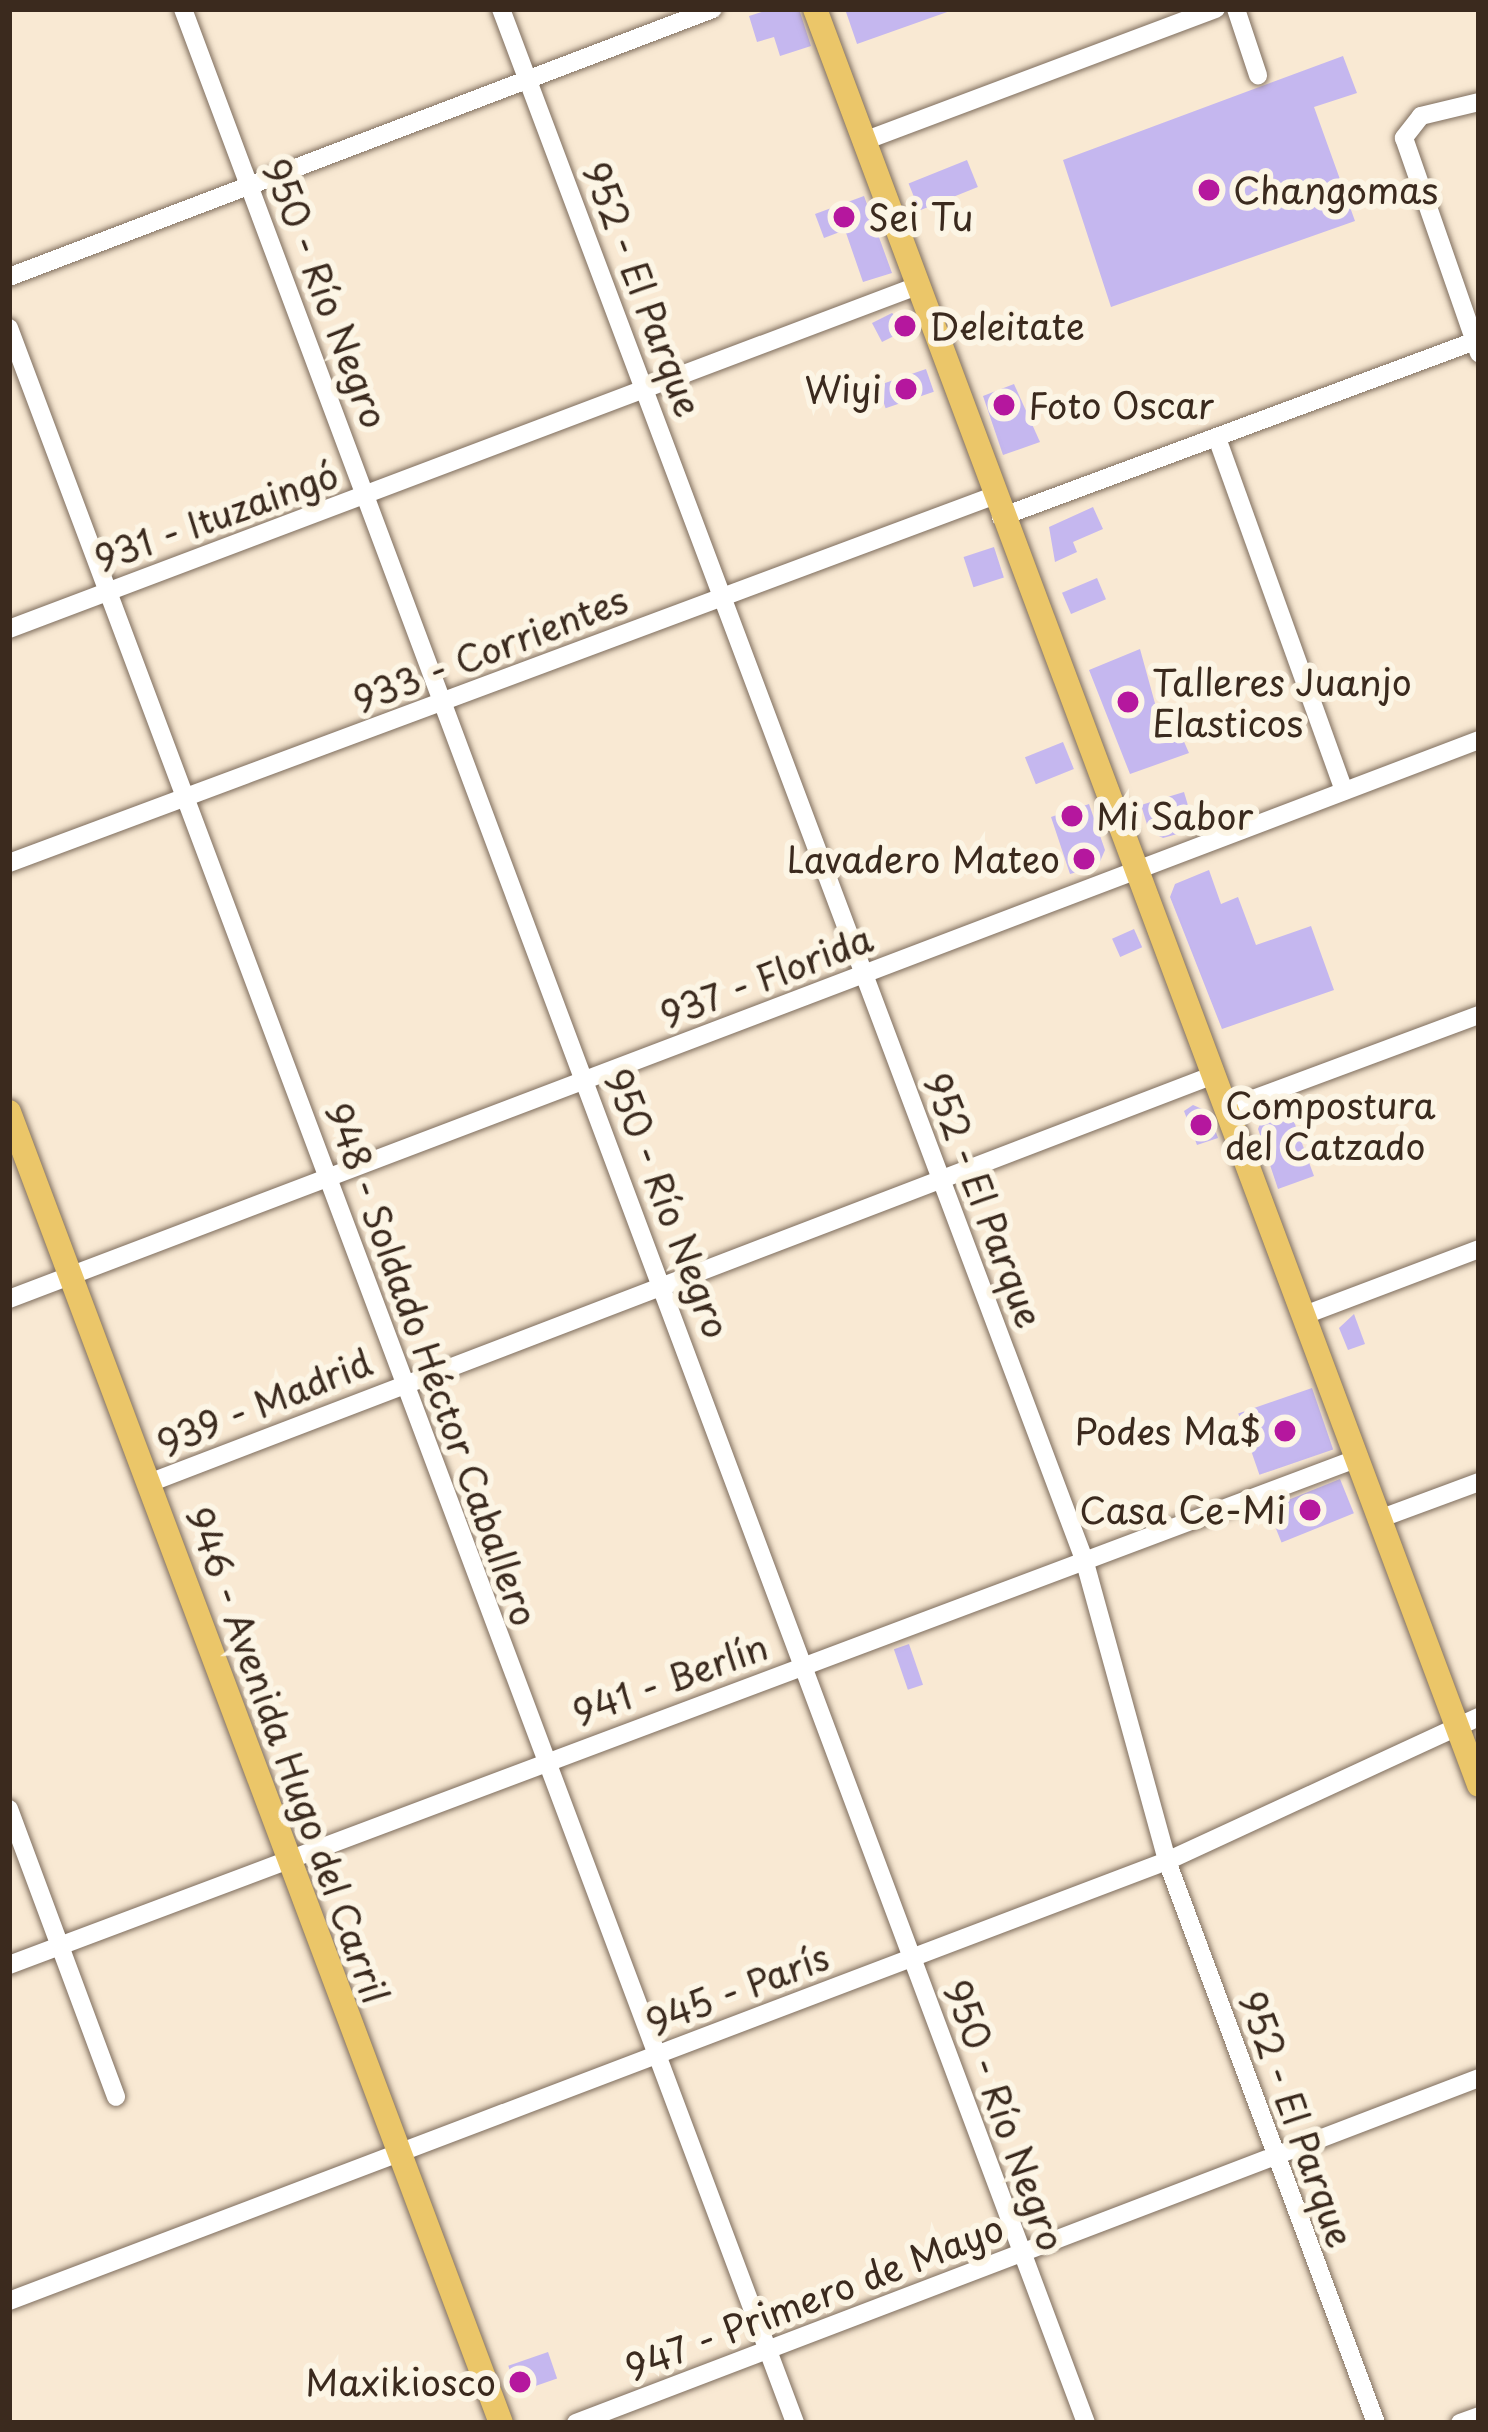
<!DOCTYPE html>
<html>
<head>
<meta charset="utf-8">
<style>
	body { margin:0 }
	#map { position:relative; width:1488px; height:2432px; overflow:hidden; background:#f9e9d3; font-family:"Playpen Sans",sans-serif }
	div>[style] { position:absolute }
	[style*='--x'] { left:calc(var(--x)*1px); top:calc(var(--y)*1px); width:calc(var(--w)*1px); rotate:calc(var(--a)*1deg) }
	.building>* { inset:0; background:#c5b7ef; transform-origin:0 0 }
	.roads { filter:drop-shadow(0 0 3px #7e6d5d) drop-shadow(0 0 3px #7e6d5d) }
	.minor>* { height:18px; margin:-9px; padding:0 9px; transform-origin:9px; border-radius:9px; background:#fff }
	.major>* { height:24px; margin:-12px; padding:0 12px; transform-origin:12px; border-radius:12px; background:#ebc669 }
	.dots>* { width:33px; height:33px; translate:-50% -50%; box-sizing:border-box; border:6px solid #fcf5e5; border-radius:50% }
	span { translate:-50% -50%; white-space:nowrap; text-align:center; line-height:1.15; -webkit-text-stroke:12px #fcf5e5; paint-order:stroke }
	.poi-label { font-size:36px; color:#3b2a1e }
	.left { translate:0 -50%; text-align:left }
	.right { translate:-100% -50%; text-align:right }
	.street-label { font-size:36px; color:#3b2a1e }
	.frame { position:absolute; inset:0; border:12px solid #3b2a1e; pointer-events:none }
</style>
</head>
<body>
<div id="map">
	<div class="building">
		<div style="clip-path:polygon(771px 9px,799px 9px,811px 46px,780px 56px,774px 37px,757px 42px,749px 16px)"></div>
		<div style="clip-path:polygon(845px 9px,949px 9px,950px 11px,857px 44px)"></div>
		<div style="clip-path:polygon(1343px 56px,1357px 93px,1314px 107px,1355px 221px,1111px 307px,1063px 160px)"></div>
		<div style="left:967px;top:160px;width:29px;height:63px;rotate:68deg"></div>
		<div style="clip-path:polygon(864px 196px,892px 273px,863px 282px,845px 230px,824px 238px,815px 214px)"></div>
		<div style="clip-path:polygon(892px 313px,910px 328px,882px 342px,872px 323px)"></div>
		<div style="left:926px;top:369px;width:24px;height:51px;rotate:71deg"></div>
		<div style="clip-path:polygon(1014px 384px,1040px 442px,1003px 455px,983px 396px)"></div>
		<div style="clip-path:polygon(1093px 507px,1103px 529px,1073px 542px,1077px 552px,1055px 562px,1049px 527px)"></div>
		<div style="left:994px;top:547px;width:32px;height:32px;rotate:72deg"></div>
		<div style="left:1097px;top:578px;width:23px;height:38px;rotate:67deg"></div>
		<div style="clip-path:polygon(1140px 649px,1156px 707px,1167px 703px,1189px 753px,1130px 774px,1089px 670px)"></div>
		<div style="left:1063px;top:742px;width:29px;height:41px;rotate:68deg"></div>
		<div style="clip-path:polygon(1184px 792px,1195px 829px,1163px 838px,1149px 831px,1141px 805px)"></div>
		<div style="clip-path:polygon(1089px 804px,1105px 850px,1098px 866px,1070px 874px,1051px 817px)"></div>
		<div style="clip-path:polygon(1209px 870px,1221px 904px,1238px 897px,1256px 945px,1311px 926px,1334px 990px,1222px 1029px,1170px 897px,1175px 884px)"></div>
		<div style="left:1134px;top:929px;width:20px;height:24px;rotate:66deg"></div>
		<div style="clip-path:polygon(1193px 1105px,1209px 1112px,1218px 1138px,1197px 1145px,1184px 1111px)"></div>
		<div style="clip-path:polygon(1288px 1105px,1314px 1176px,1278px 1189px,1258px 1129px,1264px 1114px)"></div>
		<div style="clip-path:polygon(1354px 1314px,1365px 1344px,1348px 1350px,1339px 1328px)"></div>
		<div style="left:1312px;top:1388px;width:65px;height:78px;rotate:71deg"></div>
		<div style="left:1340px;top:1479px;width:37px;height:78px;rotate:68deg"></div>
		<div style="left:909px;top:1644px;width:43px;height:16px;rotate:71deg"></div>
		<div style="left:548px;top:2352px;width:28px;height:42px;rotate:71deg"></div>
	</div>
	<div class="roads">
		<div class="minor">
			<div style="--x:183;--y:9;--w:2577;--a:69.49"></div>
			<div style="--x:501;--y:9;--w:1656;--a:69.39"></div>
			<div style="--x:1084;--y:1559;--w:313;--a:74.6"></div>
			<div style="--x:1167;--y:1861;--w:600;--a:69.6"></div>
			<div style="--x:1236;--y:9;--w:70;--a:71.6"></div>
			<div style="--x:1479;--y:102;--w:60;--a:166.4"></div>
			<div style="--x:1421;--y:116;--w:28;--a:128"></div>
			<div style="--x:1404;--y:138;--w:228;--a:70.8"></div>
			<div style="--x:864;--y:141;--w:376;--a:-20.6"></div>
			<div style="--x:9;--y:277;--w:753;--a:-20.84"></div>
			<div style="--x:9;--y:328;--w:2238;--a:69.43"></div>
			<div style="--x:1217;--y:438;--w:375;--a:70.2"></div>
			<div style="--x:1001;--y:517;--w:506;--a:-20.37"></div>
			<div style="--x:9;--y:629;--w:971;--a:-20.69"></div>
			<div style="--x:9;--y:863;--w:1050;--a:-20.45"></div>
			<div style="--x:1226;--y:1109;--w:270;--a:-20.4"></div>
			<div style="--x:9;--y:1299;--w:1573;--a:-20.82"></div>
			<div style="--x:1302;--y:1316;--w:189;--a:-20.7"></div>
			<div style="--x:149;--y:1483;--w:1137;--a:-20.97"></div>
			<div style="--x:1379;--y:1519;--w:107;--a:-20.3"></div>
			<div style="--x:9;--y:1809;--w:307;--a:69.6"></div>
			<div style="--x:9;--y:1965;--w:1439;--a:-20.59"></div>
			<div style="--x:9;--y:2301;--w:1239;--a:-20.81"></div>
			<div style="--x:1167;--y:1861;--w:344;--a:-24.8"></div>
			<div style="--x:576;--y:2423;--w:967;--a:-20.91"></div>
			<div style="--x:1460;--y:2423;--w:20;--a:-20"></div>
		</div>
		<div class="major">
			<div style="--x:815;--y:9;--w:1896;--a:69.5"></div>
			<div style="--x:9;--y:1112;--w:1400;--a:69.43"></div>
		</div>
	</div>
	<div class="dots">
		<div style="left:1209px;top:190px;background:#b5179e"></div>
		<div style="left:844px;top:217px;background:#b5179e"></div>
		<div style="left:905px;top:326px;background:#b5179e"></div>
		<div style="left:906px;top:389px;background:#b5179e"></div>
		<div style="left:1004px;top:405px;background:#b5179e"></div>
		<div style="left:1128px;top:702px;background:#b5179e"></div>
		<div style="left:1072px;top:816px;background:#b5179e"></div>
		<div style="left:1084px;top:859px;background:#b5179e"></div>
		<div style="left:1201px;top:1125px;background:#b5179e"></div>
		<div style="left:1285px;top:1431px;background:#b5179e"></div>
		<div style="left:1310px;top:1510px;background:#b5179e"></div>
		<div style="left:520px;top:2382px;background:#b5179e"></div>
	</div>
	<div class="poi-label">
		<span class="left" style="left:1233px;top:190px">Changomas</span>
		<span class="left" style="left:868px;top:217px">Sei Tu</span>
		<span class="left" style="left:929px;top:326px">Deleitate</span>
		<span class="right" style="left:882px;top:389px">Wiyi</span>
		<span class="left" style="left:1028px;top:405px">Foto Oscar</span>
		<span class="left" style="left:1152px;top:702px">Talleres Juanjo<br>Elasticos</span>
		<span class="left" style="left:1096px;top:816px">Mi Sabor</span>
		<span class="right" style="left:1060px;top:859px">Lavadero Mateo</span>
		<span class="left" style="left:1225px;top:1125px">Compostura<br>del Catzado</span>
		<span class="right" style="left:1261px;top:1431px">Podes Ma$</span>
		<span class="right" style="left:1286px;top:1510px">Casa Ce-Mi</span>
		<span class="right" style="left:496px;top:2382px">Maxikiosco</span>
	</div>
	<div class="street-label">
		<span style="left:643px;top:289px;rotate:69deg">952 - El Parque</span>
		<span style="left:326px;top:293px;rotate:69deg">950 - Río Negro</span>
		<span style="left:216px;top:516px;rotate:-20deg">931 - Ituzaingó</span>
		<span style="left:490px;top:649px;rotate:-21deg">933 - Corrientes</span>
		<span style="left:766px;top:976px;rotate:-21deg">937 - Florida</span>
		<span style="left:984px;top:1200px;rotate:69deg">952 - El Parque</span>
		<span style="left:668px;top:1203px;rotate:69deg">950 - Río Negro</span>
		<span style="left:432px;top:1364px;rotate:70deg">948 - Soldado Héctor Caballero</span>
		<span style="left:264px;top:1402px;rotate:-22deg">939 - Madrid</span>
		<span style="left:670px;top:1679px;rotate:-20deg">941 - Berlín</span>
		<span style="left:288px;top:1755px;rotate:70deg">946 - Avenida Hugo del Carril</span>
		<span style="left:737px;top:1989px;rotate:-21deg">945 - París</span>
		<span style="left:1005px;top:2115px;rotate:70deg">950 - Río Negro</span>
		<span style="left:1297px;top:2119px;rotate:70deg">952 - El Parque</span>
		<span style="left:814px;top:2297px;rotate:-21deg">947 - Primero de Mayo</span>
	</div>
	<div class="frame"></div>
</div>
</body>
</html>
